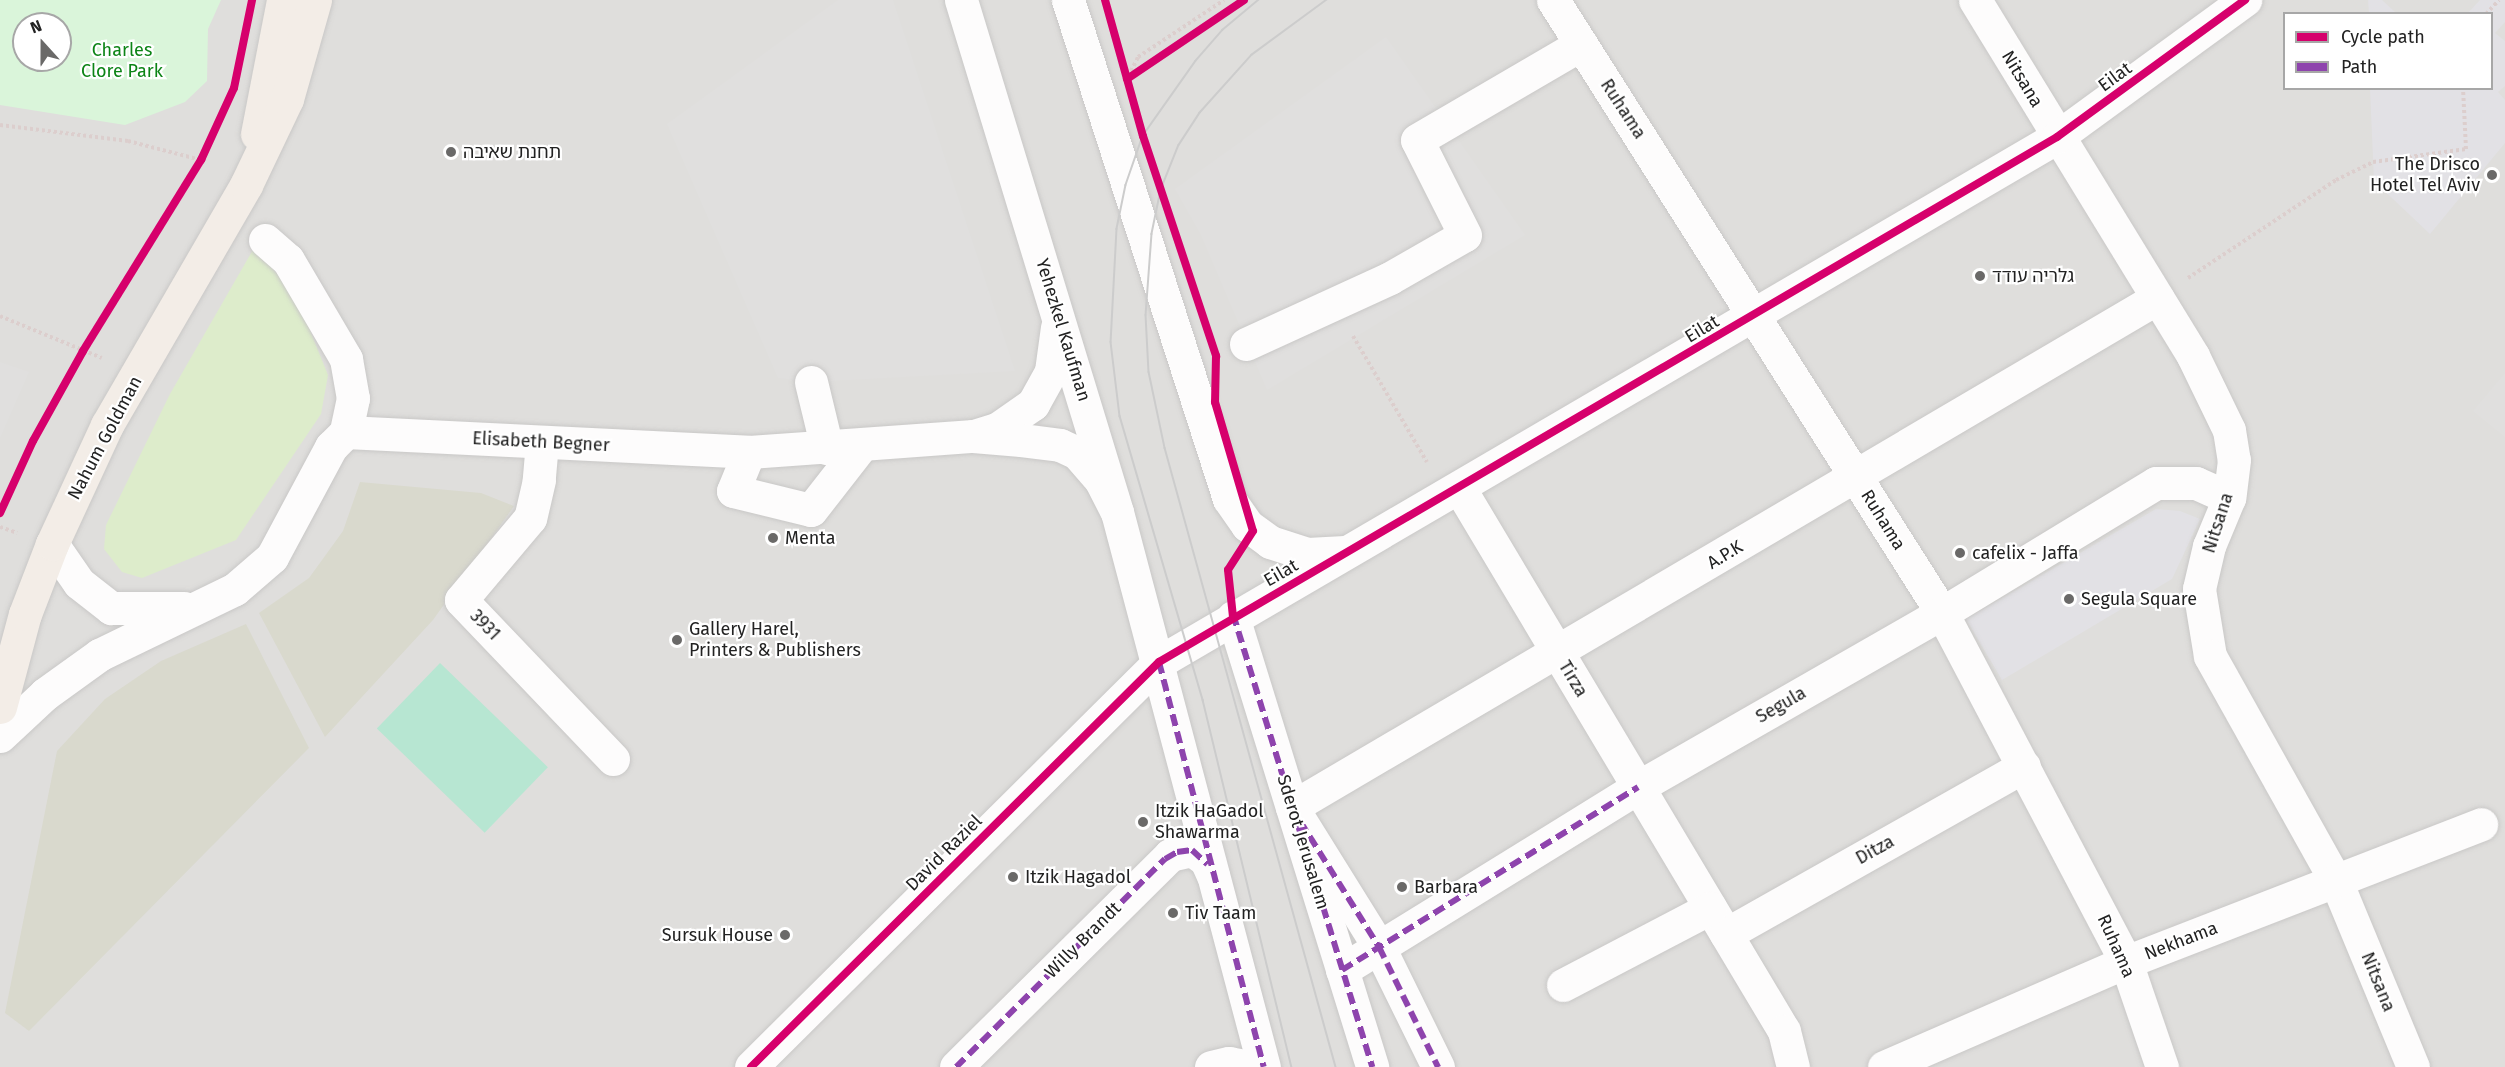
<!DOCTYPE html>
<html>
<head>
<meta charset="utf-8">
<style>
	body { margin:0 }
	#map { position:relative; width:2505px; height:1067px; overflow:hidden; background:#f0eeeb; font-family:"Fira Sans","Noto Sans Hebrew",sans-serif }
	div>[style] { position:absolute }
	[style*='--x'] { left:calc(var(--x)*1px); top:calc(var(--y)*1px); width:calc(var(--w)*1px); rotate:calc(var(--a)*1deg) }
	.residential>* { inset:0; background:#dfdedc }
	.construction>* { inset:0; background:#d9d9cd }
	.grass>* { inset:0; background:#ddeccb }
	.park>* { inset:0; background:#daf5da }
	.pitch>* { inset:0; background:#b7e6d2; transform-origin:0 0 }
	.parking>* { inset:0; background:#e0dfde }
	.plaza>* { inset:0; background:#e2e1e5 }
	.path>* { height:4px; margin-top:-2px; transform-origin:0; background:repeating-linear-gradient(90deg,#dccecd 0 3px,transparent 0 6px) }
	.roads { filter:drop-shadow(0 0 2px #c9c8c7) drop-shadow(0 0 2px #c9c8c7) }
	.minor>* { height:33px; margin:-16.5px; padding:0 16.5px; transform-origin:16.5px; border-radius:16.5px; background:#fdfcfc }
	.major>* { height:33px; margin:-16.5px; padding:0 16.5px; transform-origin:16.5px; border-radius:16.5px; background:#f3ede7 }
	.tram>* { height:1.5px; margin:-0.75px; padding:0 0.75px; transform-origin:0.75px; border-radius:0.75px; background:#ccc }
	.quiet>* { height:6px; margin-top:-3px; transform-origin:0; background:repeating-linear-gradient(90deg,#8e44ad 0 12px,transparent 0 18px) }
	.cycleway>* { height:8px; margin:-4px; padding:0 4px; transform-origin:4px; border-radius:4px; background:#d6006c }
	.dots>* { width:16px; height:16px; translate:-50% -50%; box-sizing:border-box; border:3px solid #fff; border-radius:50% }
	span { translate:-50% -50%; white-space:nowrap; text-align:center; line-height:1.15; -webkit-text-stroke:4.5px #fff; paint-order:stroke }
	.park-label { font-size:18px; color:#0c8416 }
	.street-label { font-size:18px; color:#222 }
	.poi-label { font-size:18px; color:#222 }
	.left { translate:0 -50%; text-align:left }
	.right { translate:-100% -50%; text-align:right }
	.legend { position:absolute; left:2283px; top:12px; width:210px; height:78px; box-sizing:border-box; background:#fff; border:2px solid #a7a7a7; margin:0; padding:8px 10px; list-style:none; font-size:18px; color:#222 }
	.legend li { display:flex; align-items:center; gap:12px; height:30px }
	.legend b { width:30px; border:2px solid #a7a7a7 }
	.north { position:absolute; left:12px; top:12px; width:60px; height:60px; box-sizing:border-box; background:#fff; border:2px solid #a7a7a7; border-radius:50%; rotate:339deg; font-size:16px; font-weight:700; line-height:24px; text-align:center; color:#222 }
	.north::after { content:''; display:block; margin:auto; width:21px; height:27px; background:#6a6968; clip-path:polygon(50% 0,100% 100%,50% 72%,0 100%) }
</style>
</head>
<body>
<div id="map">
	<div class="residential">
		<div style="clip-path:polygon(evenodd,0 0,2505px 0,2505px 1067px,0 1067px,0 0,2284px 14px,2492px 14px,2492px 88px,2284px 88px,2284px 14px,0 0,24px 24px,60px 24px,60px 60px,24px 60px,24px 24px)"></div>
	</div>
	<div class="construction">
		<div style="clip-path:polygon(360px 482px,481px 493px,514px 506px,433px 620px,325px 737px,259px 613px,309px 578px,343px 531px)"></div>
		<div style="clip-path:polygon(246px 624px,309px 748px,29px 1031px,5px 1013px,57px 751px,105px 699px,161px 661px)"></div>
	</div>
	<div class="grass">
		<div style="clip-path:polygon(254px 248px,281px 278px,305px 318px,328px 375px,321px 414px,236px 540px,142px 578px,122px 572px,104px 549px,106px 525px,170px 394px)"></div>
	</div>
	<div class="park">
		<div style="clip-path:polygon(evenodd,0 0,221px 0,208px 29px,207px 81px,185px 102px,125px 125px,0 105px,0 0,24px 24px,60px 24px,60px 60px,24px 60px,24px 24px)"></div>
	</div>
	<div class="pitch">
		<div style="left:440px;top:663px;width:150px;height:91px;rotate:44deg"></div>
	</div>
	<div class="parking">
		<div style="clip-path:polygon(838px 0,893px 0,1015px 371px,811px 382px,778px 378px,667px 124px)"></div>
		<div style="clip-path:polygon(1386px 37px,1525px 235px,1267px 390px,1201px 235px,1175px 189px)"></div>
		<div style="clip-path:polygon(0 362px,29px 372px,0 438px)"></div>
		<div style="clip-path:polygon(2505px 373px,2505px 437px,2473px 411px)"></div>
	</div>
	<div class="plaza">
		<div style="clip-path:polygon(2368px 0,2382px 0,2396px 13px,2369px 13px)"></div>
		<div style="clip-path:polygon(2480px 0,2505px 0,2505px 22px,2495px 33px,2505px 41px,2505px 86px,2498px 92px,2505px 100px,2505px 143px,2430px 234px,2374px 181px,2370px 89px,2492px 88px,2492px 14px,2468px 13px)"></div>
		<div style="clip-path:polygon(2156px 509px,2180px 511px,2200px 519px,2172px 579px,2002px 680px,1966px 619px)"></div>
	</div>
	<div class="path">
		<div style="--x:2486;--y:14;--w:19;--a:-47"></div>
		<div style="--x:1131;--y:71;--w:16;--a:-63"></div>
		<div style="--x:1138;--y:57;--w:103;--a:-33.5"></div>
		<div style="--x:0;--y:125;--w:129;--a:7.1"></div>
		<div style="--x:128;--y:141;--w:75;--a:14.6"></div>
		<div style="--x:2188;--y:278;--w:178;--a:-33.5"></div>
		<div style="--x:2336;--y:180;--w:41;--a:-25.9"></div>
		<div style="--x:2373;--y:162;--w:94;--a:-8"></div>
		<div style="--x:2466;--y:149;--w:61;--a:-92.8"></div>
		<div style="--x:0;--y:316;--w:110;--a:22.4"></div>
		<div style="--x:1353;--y:336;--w:146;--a:59.6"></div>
		<div style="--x:0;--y:527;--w:18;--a:19"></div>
	</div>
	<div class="roads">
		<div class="minor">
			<div style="--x:961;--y:0;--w:535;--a:73.05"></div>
			<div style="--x:1117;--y:512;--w:574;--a:75.17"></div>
			<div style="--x:1068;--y:0;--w:524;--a:72.12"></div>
			<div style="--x:1229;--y:499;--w:32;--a:55"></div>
			<div style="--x:1247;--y:525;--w:29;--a:36"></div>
			<div style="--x:1270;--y:542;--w:39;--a:18"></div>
			<div style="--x:1307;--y:554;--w:38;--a:-3"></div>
			<div style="--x:1553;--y:0;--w:726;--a:57.6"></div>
			<div style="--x:1942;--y:613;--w:395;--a:62.2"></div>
			<div style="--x:2126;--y:962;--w:111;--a:71.1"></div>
			<div style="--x:1975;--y:0;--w:417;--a:58.5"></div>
			<div style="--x:2193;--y:356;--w:82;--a:64.1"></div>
			<div style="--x:2229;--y:430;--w:30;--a:81"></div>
			<div style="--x:2234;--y:460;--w:38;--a:97"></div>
			<div style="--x:2229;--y:498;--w:52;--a:112.6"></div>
			<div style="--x:2209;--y:546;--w:44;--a:103.1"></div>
			<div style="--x:2199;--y:589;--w:68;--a:80.7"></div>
			<div style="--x:2210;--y:656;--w:258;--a:60.8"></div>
			<div style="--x:2336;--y:881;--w:201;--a:67.5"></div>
			<div style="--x:265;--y:240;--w:30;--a:41"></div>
			<div style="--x:288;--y:260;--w:115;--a:59.6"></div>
			<div style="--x:346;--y:359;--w:40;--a:80"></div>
			<div style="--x:353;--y:398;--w:35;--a:102"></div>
			<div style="--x:1246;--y:344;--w:158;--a:-24.6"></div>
			<div style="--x:1390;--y:278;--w:86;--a:-29.8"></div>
			<div style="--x:1465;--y:235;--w:106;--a:-116.8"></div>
			<div style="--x:1417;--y:140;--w:190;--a:-30.3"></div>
			<div style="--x:811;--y:382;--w:68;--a:76.4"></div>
			<div style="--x:977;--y:435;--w:21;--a:-17"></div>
			<div style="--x:997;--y:429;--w:44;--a:-34.8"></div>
			<div style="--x:1033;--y:404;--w:38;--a:-61"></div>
			<div style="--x:1051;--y:371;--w:44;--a:-82.2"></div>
			<div style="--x:542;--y:442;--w:38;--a:95"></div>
			<div style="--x:539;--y:480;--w:39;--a:103"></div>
			<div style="--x:530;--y:518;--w:107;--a:130.1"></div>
			<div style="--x:461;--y:600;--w:220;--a:46.3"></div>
			<div style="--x:749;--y:452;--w:42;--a:112.3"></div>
			<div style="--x:733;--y:491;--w:80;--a:13.7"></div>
			<div style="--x:811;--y:510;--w:81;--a:-52"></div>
			<div style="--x:1460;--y:489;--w:631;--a:59.13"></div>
			<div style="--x:1784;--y:1031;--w:37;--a:76"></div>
			<div style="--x:52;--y:544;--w:47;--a:55.3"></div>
			<div style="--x:79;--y:583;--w:41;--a:38"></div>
			<div style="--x:111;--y:608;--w:73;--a:0"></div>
			<div style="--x:1233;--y:617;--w:471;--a:72.8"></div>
			<div style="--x:0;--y:736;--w:62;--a:-43"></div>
			<div style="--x:45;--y:694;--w:67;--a:-35.8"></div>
			<div style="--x:99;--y:655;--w:151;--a:-25.9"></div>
			<div style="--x:235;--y:589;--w:49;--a:-40.9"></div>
			<div style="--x:272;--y:557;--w:125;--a:-61.8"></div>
			<div style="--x:331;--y:447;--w:21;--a:-45"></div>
			<div style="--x:346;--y:432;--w:403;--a:2.8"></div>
			<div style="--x:749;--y:452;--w:225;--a:-4.1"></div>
			<div style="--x:973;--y:436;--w:48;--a:4.8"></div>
			<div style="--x:1021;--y:440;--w:39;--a:7"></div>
			<div style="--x:1060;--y:445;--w:19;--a:25"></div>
			<div style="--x:1077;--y:453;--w:37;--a:49"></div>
			<div style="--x:1101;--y:481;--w:35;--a:63"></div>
			<div style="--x:1726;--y:934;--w:342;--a:-29.4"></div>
			<div style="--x:1342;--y:970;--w:348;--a:-31.7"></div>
			<div style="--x:1638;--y:787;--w:350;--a:-29.8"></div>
			<div style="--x:1942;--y:613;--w:250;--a:-31.3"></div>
			<div style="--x:2156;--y:483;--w:40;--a:0"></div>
			<div style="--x:2196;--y:483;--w:36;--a:24"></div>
			<div style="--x:1563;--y:985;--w:166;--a:-27.6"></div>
			<div style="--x:751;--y:1067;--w:575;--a:-44.79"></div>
			<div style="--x:1159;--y:662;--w:1040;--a:-30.31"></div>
			<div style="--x:2057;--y:137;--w:233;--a:-36.1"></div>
			<div style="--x:956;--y:1067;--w:301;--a:-44.7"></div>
			<div style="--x:1170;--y:855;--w:23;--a:-13"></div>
			<div style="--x:1192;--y:850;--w:17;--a:36"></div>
			<div style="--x:1206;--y:860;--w:17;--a:66"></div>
			<div style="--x:1211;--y:1067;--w:18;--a:-13"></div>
			<div style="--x:1229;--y:1063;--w:21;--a:11"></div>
			<div style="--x:1438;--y:1067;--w:134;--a:-116.2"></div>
			<div style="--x:1379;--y:947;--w:165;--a:-121.9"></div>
			<div style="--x:1292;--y:807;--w:1004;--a:-30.47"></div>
			<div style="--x:1884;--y:1067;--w:264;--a:-23.5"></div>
			<div style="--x:2126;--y:962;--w:381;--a:-21.2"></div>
		</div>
		<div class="major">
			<div style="--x:257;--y:134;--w:136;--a:-79"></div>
			<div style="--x:0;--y:707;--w:96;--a:-75"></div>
			<div style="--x:25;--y:614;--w:75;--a:-68.9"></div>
			<div style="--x:52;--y:544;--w:131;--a:-65.2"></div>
			<div style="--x:107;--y:425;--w:277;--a:-59.9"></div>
			<div style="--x:246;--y:185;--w:95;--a:-64.5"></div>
			<div style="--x:287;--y:99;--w:103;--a:-74.2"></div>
		</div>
	</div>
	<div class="tram">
		<div style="--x:1259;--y:0;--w:47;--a:140.2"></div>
		<div style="--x:1223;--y:30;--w:41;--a:131.1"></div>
		<div style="--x:1196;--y:61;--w:92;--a:125.2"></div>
		<div style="--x:1143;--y:136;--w:52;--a:109.1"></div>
		<div style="--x:1126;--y:185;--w:45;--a:101.6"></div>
		<div style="--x:1117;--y:229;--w:113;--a:93"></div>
		<div style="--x:1111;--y:342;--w:75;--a:83.1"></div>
		<div style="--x:1120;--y:416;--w:296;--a:73.7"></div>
		<div style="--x:1203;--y:700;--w:378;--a:76.4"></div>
		<div style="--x:1327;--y:0;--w:93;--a:143.7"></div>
		<div style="--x:1252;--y:55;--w:78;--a:131.9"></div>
		<div style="--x:1200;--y:113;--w:38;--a:123"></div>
		<div style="--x:1179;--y:145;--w:48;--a:111.8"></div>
		<div style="--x:1161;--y:190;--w:45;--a:101.6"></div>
		<div style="--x:1152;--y:234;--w:81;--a:94.2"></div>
		<div style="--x:1146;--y:315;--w:57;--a:87"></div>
		<div style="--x:1149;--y:372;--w:78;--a:78.1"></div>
		<div style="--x:1165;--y:448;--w:642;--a:74.56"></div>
	</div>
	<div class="quiet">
		<div style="--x:1233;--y:614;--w:474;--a:72.9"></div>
		<div style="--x:1159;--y:662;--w:418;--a:75.5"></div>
		<div style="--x:1300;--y:821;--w:149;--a:57.9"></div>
		<div style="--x:1379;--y:947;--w:134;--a:63.8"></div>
		<div style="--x:1342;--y:970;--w:348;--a:-31.7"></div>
		<div style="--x:956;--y:1067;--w:295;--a:-44.9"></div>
		<div style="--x:1165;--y:859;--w:14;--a:-30"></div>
		<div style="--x:1177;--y:852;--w:15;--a:-8"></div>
		<div style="--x:1192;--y:850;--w:21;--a:43"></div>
	</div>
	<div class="cycleway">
		<div style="--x:1105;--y:0;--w:141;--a:74.4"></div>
		<div style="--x:1143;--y:136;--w:232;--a:71.6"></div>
		<div style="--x:1216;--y:356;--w:46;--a:91.2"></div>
		<div style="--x:1215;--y:402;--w:134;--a:73.6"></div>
		<div style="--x:1253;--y:531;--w:46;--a:122.7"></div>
		<div style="--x:1228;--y:570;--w:47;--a:83.9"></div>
		<div style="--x:1127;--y:79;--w:141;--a:-34"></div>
		<div style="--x:0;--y:513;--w:79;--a:-65.4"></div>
		<div style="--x:33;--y:441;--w:103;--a:-60.9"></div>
		<div style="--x:83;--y:351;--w:225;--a:-58.3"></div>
		<div style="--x:201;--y:160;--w:79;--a:-65.4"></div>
		<div style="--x:234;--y:88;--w:90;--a:-78.4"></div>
		<div style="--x:751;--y:1067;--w:575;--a:-44.79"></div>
		<div style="--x:1159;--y:662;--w:1040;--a:-30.31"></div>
		<div style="--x:2057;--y:137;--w:233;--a:-36.1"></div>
	</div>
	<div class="dots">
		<div style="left:451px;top:152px;background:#6a6968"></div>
		<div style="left:2492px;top:175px;background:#6a6968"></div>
		<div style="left:1980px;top:276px;background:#6a6968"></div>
		<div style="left:773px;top:538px;background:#6a6968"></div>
		<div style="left:1960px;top:553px;background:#6a6968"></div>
		<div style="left:2069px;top:599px;background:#6a6968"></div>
		<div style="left:677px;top:640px;background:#6a6968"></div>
		<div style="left:1143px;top:822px;background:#6a6968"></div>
		<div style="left:1013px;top:877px;background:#6a6968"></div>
		<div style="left:1402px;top:887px;background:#6a6968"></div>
		<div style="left:1173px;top:913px;background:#6a6968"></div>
		<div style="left:785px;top:935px;background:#6a6968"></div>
	</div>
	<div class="park-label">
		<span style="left:122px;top:61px">Charles<br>Clore Park</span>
	</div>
	<div class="street-label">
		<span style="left:2115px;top:77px;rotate:-36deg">Eilat</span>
		<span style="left:2022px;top:79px;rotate:59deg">Nitsana</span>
		<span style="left:1623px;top:109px;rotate:57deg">Ruhama</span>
		<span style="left:1702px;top:329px;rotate:-31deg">Eilat</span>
		<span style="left:1063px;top:330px;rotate:73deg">Yehezkel Kaufman</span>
		<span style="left:105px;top:438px;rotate:-62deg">Nahum Goldman</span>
		<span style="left:541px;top:442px;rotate:3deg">Elisabeth Begner</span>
		<span style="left:1883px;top:520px;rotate:58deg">Ruhama</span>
		<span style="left:2218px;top:523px;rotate:-72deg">Nitsana</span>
		<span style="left:1725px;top:555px;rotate:-31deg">A.P.K</span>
		<span style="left:1281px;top:573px;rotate:-30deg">Eilat</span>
		<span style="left:485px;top:625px;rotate:46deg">3931</span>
		<span style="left:1573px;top:679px;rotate:59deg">Tirza</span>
		<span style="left:1781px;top:705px;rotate:-30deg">Segula</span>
		<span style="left:1303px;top:842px;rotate:73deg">Sderot Jerusalem</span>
		<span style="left:1875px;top:850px;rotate:-29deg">Ditza</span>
		<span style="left:944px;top:853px;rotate:-45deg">David Raziel</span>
		<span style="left:1083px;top:940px;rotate:-45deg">Willy Brandt</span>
		<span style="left:2181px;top:941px;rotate:-21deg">Nekhama</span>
		<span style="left:2116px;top:946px;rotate:66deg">Ruhama</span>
		<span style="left:2378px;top:982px;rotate:68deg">Nitsana</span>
	</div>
	<div class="poi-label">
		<span class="left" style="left:463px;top:152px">תחנת שאיבה</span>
		<span class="right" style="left:2480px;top:175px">The Drisco<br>Hotel Tel Aviv</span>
		<span class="left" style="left:1992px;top:276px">גלריה עודד</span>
		<span class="left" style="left:785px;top:538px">Menta</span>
		<span class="left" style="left:1972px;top:553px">cafelix - Jaffa</span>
		<span class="left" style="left:2081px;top:599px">Segula Square</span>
		<span class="left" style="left:689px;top:640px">Gallery Harel,<br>Printers &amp; Publishers</span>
		<span class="left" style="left:1155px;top:822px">Itzik HaGadol<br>Shawarma</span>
		<span class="left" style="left:1025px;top:877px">Itzik Hagadol</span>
		<span class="left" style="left:1414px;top:887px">Barbara</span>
		<span class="left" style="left:1185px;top:913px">Tiv Taam</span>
		<span class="right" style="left:773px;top:935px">Sursuk House</span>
	</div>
	<ul class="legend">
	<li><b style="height:8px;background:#d6006c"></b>Cycle path</li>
	<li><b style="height:8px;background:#8e44ad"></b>Path</li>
	</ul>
	<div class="north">N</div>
</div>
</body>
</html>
